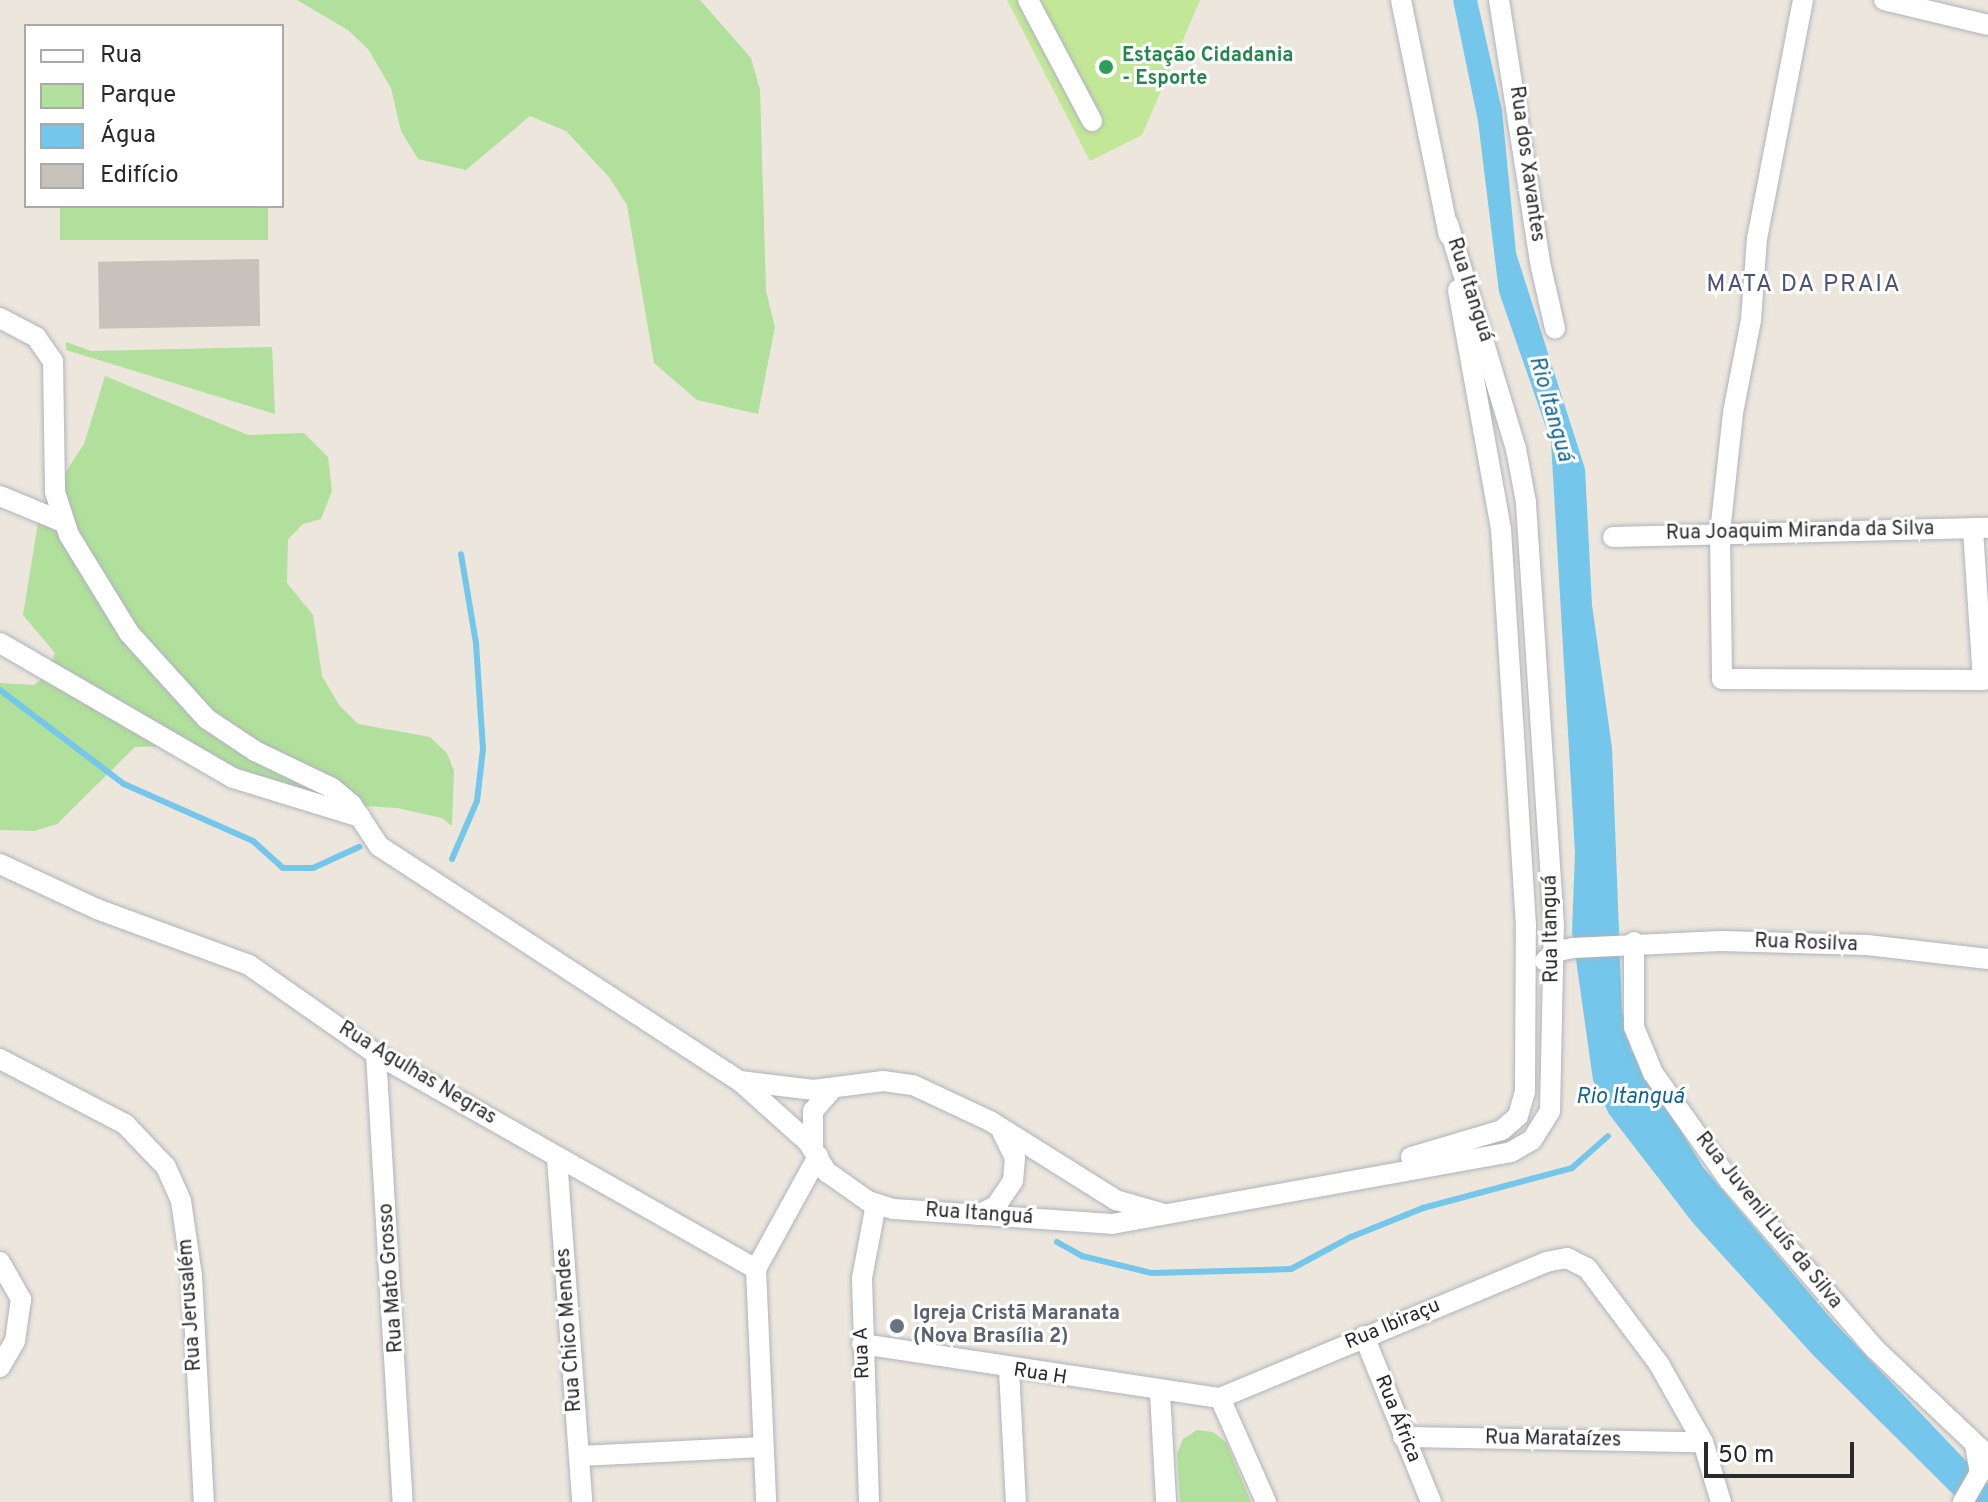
<!DOCTYPE html>
<html>
<head>
<meta charset="utf-8">
<style>
	body { margin:0 }
	#map { position:relative; width:1988px; height:1502px; overflow:hidden; background:#ece6dd; font-family:Overpass,sans-serif }
	div>[style] { position:absolute }
	[style*='--x'] { left:calc(var(--x)*1px); top:calc(var(--y)*1px); width:calc(var(--w)*1px); rotate:calc(var(--a)*1deg) }
	.green>* { inset:0; background:#b0e09b; transform-origin:0 0 }
	.pitch>* { inset:0; background:#c2e797 }
	.water>* { inset:0; background:#74c6ea }
	.stream>* { height:6px; margin:-3px; padding:0 3px; transform-origin:3px; border-radius:3px; background:#74c6ea }
	.building>* { inset:0; background:#c7c3bc; transform-origin:0 0 }
	.roads { filter:drop-shadow(0 0 2px #b0b3bd) drop-shadow(0 0 2px #b0b3bd) }
	.minor>* { height:20px; margin:-10px; padding:0 10px; transform-origin:10px; border-radius:10px; background:#fff }
	.dots>* { width:22px; height:22px; translate:-50% -50%; box-sizing:border-box; border:4px solid #fff; border-radius:50% }
	span { translate:-50% -50%; white-space:nowrap; text-align:center; line-height:1.15; -webkit-text-stroke:6px #fff; paint-order:stroke }
	.leisure-label { font-size:20px; color:#27864d; font-weight:700 }
	.left { translate:0 -50%; text-align:left }
	.street-label { font-size:20px; color:#2a2a2a }
	.worship-label { font-size:20px; color:#5b616d; font-weight:700 }
	.water-label { font-size:22px; color:#136496; font-style:italic }
	.quarter-label { font-size:24px; color:#4c5379; letter-spacing:2px }
	.legend { position:absolute; left:24px; top:24px; width:260px; height:184px; box-sizing:border-box; background:#fff; border:2px solid #aaa; margin:0; padding:10px 14px; list-style:none; font-size:24px; color:#2a2a2a }
	.legend li { display:flex; align-items:center; gap:16px; height:40px }
	.legend b { width:40px; border:2px solid #aaa }
	.scale { position:absolute; left:1704px; top:1442px; width:150px; height:36px; box-sizing:border-box; border:4px solid #2a2a2a; border-top:0; padding-left:10px; font-size:24px; line-height:28px; white-space:nowrap; color:#2a2a2a; -webkit-text-stroke:6px #fff; paint-order:stroke }
</style>
</head>
<body>
<div id="map">
	<div class="green">
		<div style="clip-path:polygon(297px 0,700px 0,751px 58px,760px 90px,766px 291px,775px 327px,758px 414px,697px 400px,654px 363px,627px 205px,609px 177px,566px 131px,530px 116px,466px 170px,418px 159px,401px 131px,391px 88px,368px 49px,348px 30px)"></div>
		<div style="left:60px;top:206px;width:208px;height:34px"></div>
		<div style="clip-path:polygon(66px 342px,91px 351px,272px 347px,275px 414px,66px 350px)"></div>
		<div style="clip-path:polygon(105px 376px,248px 435px,304px 433px,328px 457px,332px 491px,321px 519px,303px 524px,288px 539px,287px 583px,313px 615px,322px 676px,339px 705px,358px 724px,430px 737px,447px 753px,454px 771px,452px 826px,442px 818px,397px 808px,317px 803px,169px 746px,135px 747px,57px 824px,34px 831px,0 830px,0 683px,34px 685px,47px 674px,55px 653px,23px 615px,40px 511px,84px 444px)"></div>
		<div style="clip-path:polygon(1197px 1430px,1213px 1432px,1226px 1442px,1251px 1502px,1180px 1502px,1177px 1454px,1183px 1439px)"></div>
	</div>
	<div class="pitch">
		<div style="clip-path:polygon(1007px 0,1200px 0,1142px 135px,1090px 161px)"></div>
	</div>
	<div class="water">
		<div style="clip-path:polygon(1453px 0,1477px 0,1502px 110px,1516px 253px,1585px 469px,1592px 605px,1612px 748px,1622px 1011px,1631px 1050px,1703px 1167px,1833px 1321px,1988px 1484px,1988px 1502px,1961px 1502px,1813px 1355px,1693px 1223px,1609px 1114px,1593px 1080px,1572px 931px,1575px 852px,1551px 442px,1499px 292px,1478px 121px)"></div>
	</div>
	<div class="stream">
		<div style="--x:0;--y:690;--w:156;--a:37.2"></div>
		<div style="--x:124;--y:784;--w:141;--a:23.8"></div>
		<div style="--x:253;--y:841;--w:40;--a:42"></div>
		<div style="--x:283;--y:868;--w:30;--a:0"></div>
		<div style="--x:313;--y:868;--w:51;--a:-24.5"></div>
		<div style="--x:452;--y:859;--w:63;--a:-66.7"></div>
		<div style="--x:477;--y:801;--w:52;--a:-83.4"></div>
		<div style="--x:483;--y:749;--w:106;--a:-93.8"></div>
		<div style="--x:476;--y:643;--w:90;--a:-99.6"></div>
		<div style="--x:1057;--y:1242;--w:29;--a:29"></div>
		<div style="--x:1082;--y:1256;--w:72;--a:13.7"></div>
		<div style="--x:1152;--y:1273;--w:139;--a:-1.6"></div>
		<div style="--x:1291;--y:1269;--w:68;--a:-28.1"></div>
		<div style="--x:1351;--y:1237;--w:78;--a:-21.9"></div>
		<div style="--x:1423;--y:1208;--w:154;--a:-15"></div>
		<div style="--x:1572;--y:1168;--w:48;--a:-41.6"></div>
	</div>
	<div class="building">
		<div style="left:259px;top:259px;width:67px;height:161px;rotate:89deg"></div>
	</div>
	<div class="roads">
		<div class="minor">
			<div style="--x:1028;--y:0;--w:137;--a:62.1"></div>
			<div style="--x:1401;--y:0;--w:240;--a:78.5"></div>
			<div style="--x:1499;--y:0;--w:270;--a:81.1"></div>
			<div style="--x:1541;--y:267;--w:63;--a:77.1"></div>
			<div style="--x:1803;--y:0;--w:242;--a:100.9"></div>
			<div style="--x:1757;--y:238;--w:82;--a:94.2"></div>
			<div style="--x:1751;--y:320;--w:95;--a:101"></div>
			<div style="--x:1733;--y:413;--w:121;--a:96.2"></div>
			<div style="--x:1720;--y:533;--w:146;--a:89.2"></div>
			<div style="--x:1722;--y:679;--w:261;--a:0.2"></div>
			<div style="--x:1983;--y:680;--w:152;--a:-93.8"></div>
			<div style="--x:1884;--y:0;--w:107;--a:13.5"></div>
			<div style="--x:0;--y:318;--w:41;--a:27.8"></div>
			<div style="--x:36;--y:337;--w:29;--a:55"></div>
			<div style="--x:53;--y:361;--w:131;--a:89.1"></div>
			<div style="--x:55;--y:492;--w:45;--a:72"></div>
			<div style="--x:69;--y:535;--w:115;--a:58.5"></div>
			<div style="--x:129;--y:633;--w:116;--a:47.8"></div>
			<div style="--x:207;--y:719;--w:58;--a:33.7"></div>
			<div style="--x:255;--y:751;--w:85;--a:25.7"></div>
			<div style="--x:332;--y:788;--w:26;--a:40"></div>
			<div style="--x:352;--y:805;--w:49;--a:56.6"></div>
			<div style="--x:379;--y:846;--w:431;--a:33.1"></div>
			<div style="--x:740;--y:1081;--w:91;--a:41.9"></div>
			<div style="--x:808;--y:1142;--w:36;--a:58"></div>
			<div style="--x:827;--y:1172;--w:50;--a:35.3"></div>
			<div style="--x:868;--y:1201;--w:26;--a:18"></div>
			<div style="--x:893;--y:1209;--w:220;--a:3.9"></div>
			<div style="--x:1112;--y:1224;--w:405;--a:-10.2"></div>
			<div style="--x:1511;--y:1152;--w:24;--a:-30"></div>
			<div style="--x:1532;--y:1140;--w:34;--a:-58"></div>
			<div style="--x:1550;--y:1111;--w:185;--a:-88.8"></div>
			<div style="--x:1554;--y:926;--w:425;--a:-93.8"></div>
			<div style="--x:1526;--y:502;--w:54;--a:-100.7"></div>
			<div style="--x:1516;--y:449;--w:235;--a:-106.8"></div>
			<div style="--x:0;--y:496;--w:68;--a:22.4"></div>
			<div style="--x:1613;--y:537;--w:375;--a:-1.4"></div>
			<div style="--x:0;--y:643;--w:269;--a:30.1"></div>
			<div style="--x:233;--y:778;--w:133;--a:17.1"></div>
			<div style="--x:0;--y:864;--w:107;--a:24.9"></div>
			<div style="--x:97;--y:909;--w:162;--a:20.2"></div>
			<div style="--x:249;--y:965;--w:155;--a:35"></div>
			<div style="--x:376;--y:1054;--w:437;--a:29.5"></div>
			<div style="--x:756;--y:1269;--w:233;--a:87.5"></div>
			<div style="--x:1634;--y:942;--w:85;--a:90"></div>
			<div style="--x:1634;--y:1027;--w:50;--a:67.6"></div>
			<div style="--x:1653;--y:1073;--w:131;--a:54.6"></div>
			<div style="--x:1729;--y:1180;--w:223;--a:49.2"></div>
			<div style="--x:1875;--y:1349;--w:156;--a:43.4"></div>
			<div style="--x:1545;--y:961;--w:13;--a:-45"></div>
			<div style="--x:1554;--y:952;--w:19;--a:-12"></div>
			<div style="--x:1573;--y:948;--w:147;--a:-2.7"></div>
			<div style="--x:1720;--y:941;--w:147;--a:1.6"></div>
			<div style="--x:1867;--y:945;--w:122;--a:6.6"></div>
			<div style="--x:376;--y:1054;--w:449;--a:86.6"></div>
			<div style="--x:0;--y:1059;--w:141;--a:27.5"></div>
			<div style="--x:125;--y:1124;--w:59;--a:46.4"></div>
			<div style="--x:166;--y:1167;--w:37;--a:66"></div>
			<div style="--x:181;--y:1201;--w:76;--a:81.7"></div>
			<div style="--x:192;--y:1276;--w:226;--a:87"></div>
			<div style="--x:740;--y:1081;--w:74;--a:7"></div>
			<div style="--x:813;--y:1090;--w:71;--a:-7.3"></div>
			<div style="--x:883;--y:1081;--w:30;--a:8"></div>
			<div style="--x:913;--y:1085;--w:85;--a:25.1"></div>
			<div style="--x:990;--y:1121;--w:149;--a:32.1"></div>
			<div style="--x:1116;--y:1200;--w:47;--a:16.1"></div>
			<div style="--x:813;--y:1148;--w:37;--a:-90"></div>
			<div style="--x:813;--y:1111;--w:29;--a:-49"></div>
			<div style="--x:1411;--y:1157;--w:95;--a:-16.5"></div>
			<div style="--x:1502;--y:1130;--w:21;--a:-41"></div>
			<div style="--x:1518;--y:1116;--w:26;--a:-74"></div>
			<div style="--x:1525;--y:1091;--w:165;--a:-89.7"></div>
			<div style="--x:1526;--y:926;--w:398;--a:-93.6"></div>
			<div style="--x:1501;--y:529;--w:243;--a:-100.2"></div>
			<div style="--x:557;--y:1158;--w:345;--a:85.8"></div>
			<div style="--x:978;--y:1215;--w:20;--a:-27"></div>
			<div style="--x:996;--y:1206;--w:30;--a:-56"></div>
			<div style="--x:1013;--y:1181;--w:23;--a:-85"></div>
			<div style="--x:1015;--y:1158;--w:30;--a:-116"></div>
			<div style="--x:0;--y:1262;--w:43;--a:60.4"></div>
			<div style="--x:21;--y:1299;--w:42;--a:98.1"></div>
			<div style="--x:15;--y:1341;--w:30;--a:120"></div>
			<div style="--x:756;--y:1269;--w:129;--a:-61.2"></div>
			<div style="--x:1364;--y:1336;--w:179;--a:68"></div>
			<div style="--x:862;--y:1344;--w:362;--a:8.6"></div>
			<div style="--x:1220;--y:1398;--w:353;--a:-22.6"></div>
			<div style="--x:1546;--y:1262;--w:21;--a:-11"></div>
			<div style="--x:1567;--y:1258;--w:22;--a:27"></div>
			<div style="--x:1587;--y:1268;--w:120;--a:53.1"></div>
			<div style="--x:1659;--y:1364;--w:90;--a:60.6"></div>
			<div style="--x:1703;--y:1442;--w:63;--a:73.3"></div>
			<div style="--x:1009;--y:1370;--w:132;--a:87"></div>
			<div style="--x:1160;--y:1393;--w:109;--a:86.8"></div>
			<div style="--x:1220;--y:1398;--w:114;--a:66.1"></div>
			<div style="--x:1403;--y:1437;--w:300;--a:1"></div>
			<div style="--x:580;--y:1456;--w:183;--a:-2.8"></div>
			<div style="--x:869;--y:1502;--w:224;--a:-91.8"></div>
			<div style="--x:862;--y:1278;--w:75;--a:-79.3"></div>
			<div style="--x:1963;--y:1502;--w:34;--a:-60"></div>
			<div style="--x:1980;--y:1473;--w:29;--a:-100"></div>
		</div>
	</div>
	<div class="dots">
		<div style="left:1106px;top:67px;background:#2e9e5b"></div>
		<div style="left:897px;top:1326px;background:#6b7280"></div>
	</div>
	<div class="leisure-label">
		<span class="left" style="left:1122px;top:68px">Estação Cidadania<br>- Esporte</span>
	</div>
	<div class="street-label">
		<span style="left:1526px;top:164px;rotate:82deg">Rua dos Xavantes</span>
		<span style="left:1469px;top:290px;rotate:72deg">Rua Itanguá</span>
		<span style="left:1800px;top:532px;rotate:-1deg">Rua Joaquim Miranda da Silva</span>
		<span style="left:1552px;top:929px;rotate:-91deg">Rua Itanguá</span>
		<span style="left:1806px;top:944px;rotate:2deg">Rua Rosilva</span>
		<span style="left:417px;top:1074px;rotate:31deg">Rua Agulhas Negras</span>
		<span style="left:979px;top:1215px;rotate:4deg">Rua Itanguá</span>
		<span style="left:1768px;top:1221px;rotate:51deg">Rua Juvenil Luís da Silva</span>
		<span style="left:392px;top:1278px;rotate:-94deg">Rua Mato Grosso</span>
		<span style="left:191px;top:1305px;rotate:-94deg">Rua Jerusalém</span>
		<span style="left:1393px;top:1325px;rotate:-23deg">Rua Ibiraçu</span>
		<span style="left:570px;top:1330px;rotate:-94deg">Rua Chico Mendes</span>
		<span style="left:863px;top:1353px;rotate:-92deg">Rua A</span>
		<span style="left:1040px;top:1375px;rotate:9deg">Rua H</span>
		<span style="left:1397px;top:1419px;rotate:68deg">Rua África</span>
		<span style="left:1553px;top:1440px;rotate:1deg">Rua Marataízes</span>
	</div>
	<div class="worship-label">
		<span class="left" style="left:913px;top:1326px">Igreja Cristã Maranata<br>(Nova Brasília 2)</span>
	</div>
	<div class="water-label">
		<span style="left:1550px;top:409px;rotate:74deg">Rio Itanguá</span>
		<span style="left:1630px;top:1098px">Rio Itanguá</span>
	</div>
	<div class="quarter-label">
		<span style="left:1804px;top:286px">MATA DA PRAIA</span>
	</div>
	<ul class="legend">
	<li><b style="height:10px;background:#fff"></b>Rua</li>
	<li><b style="height:22px;background:#b0e09b"></b>Parque</li>
	<li><b style="height:22px;background:#74c6ea"></b>Água</li>
	<li><b style="height:22px;background:#c7c3bc"></b>Edifício</li>
	</ul>
	<div class="scale">50 m</div>
</div>
</body>
</html>
